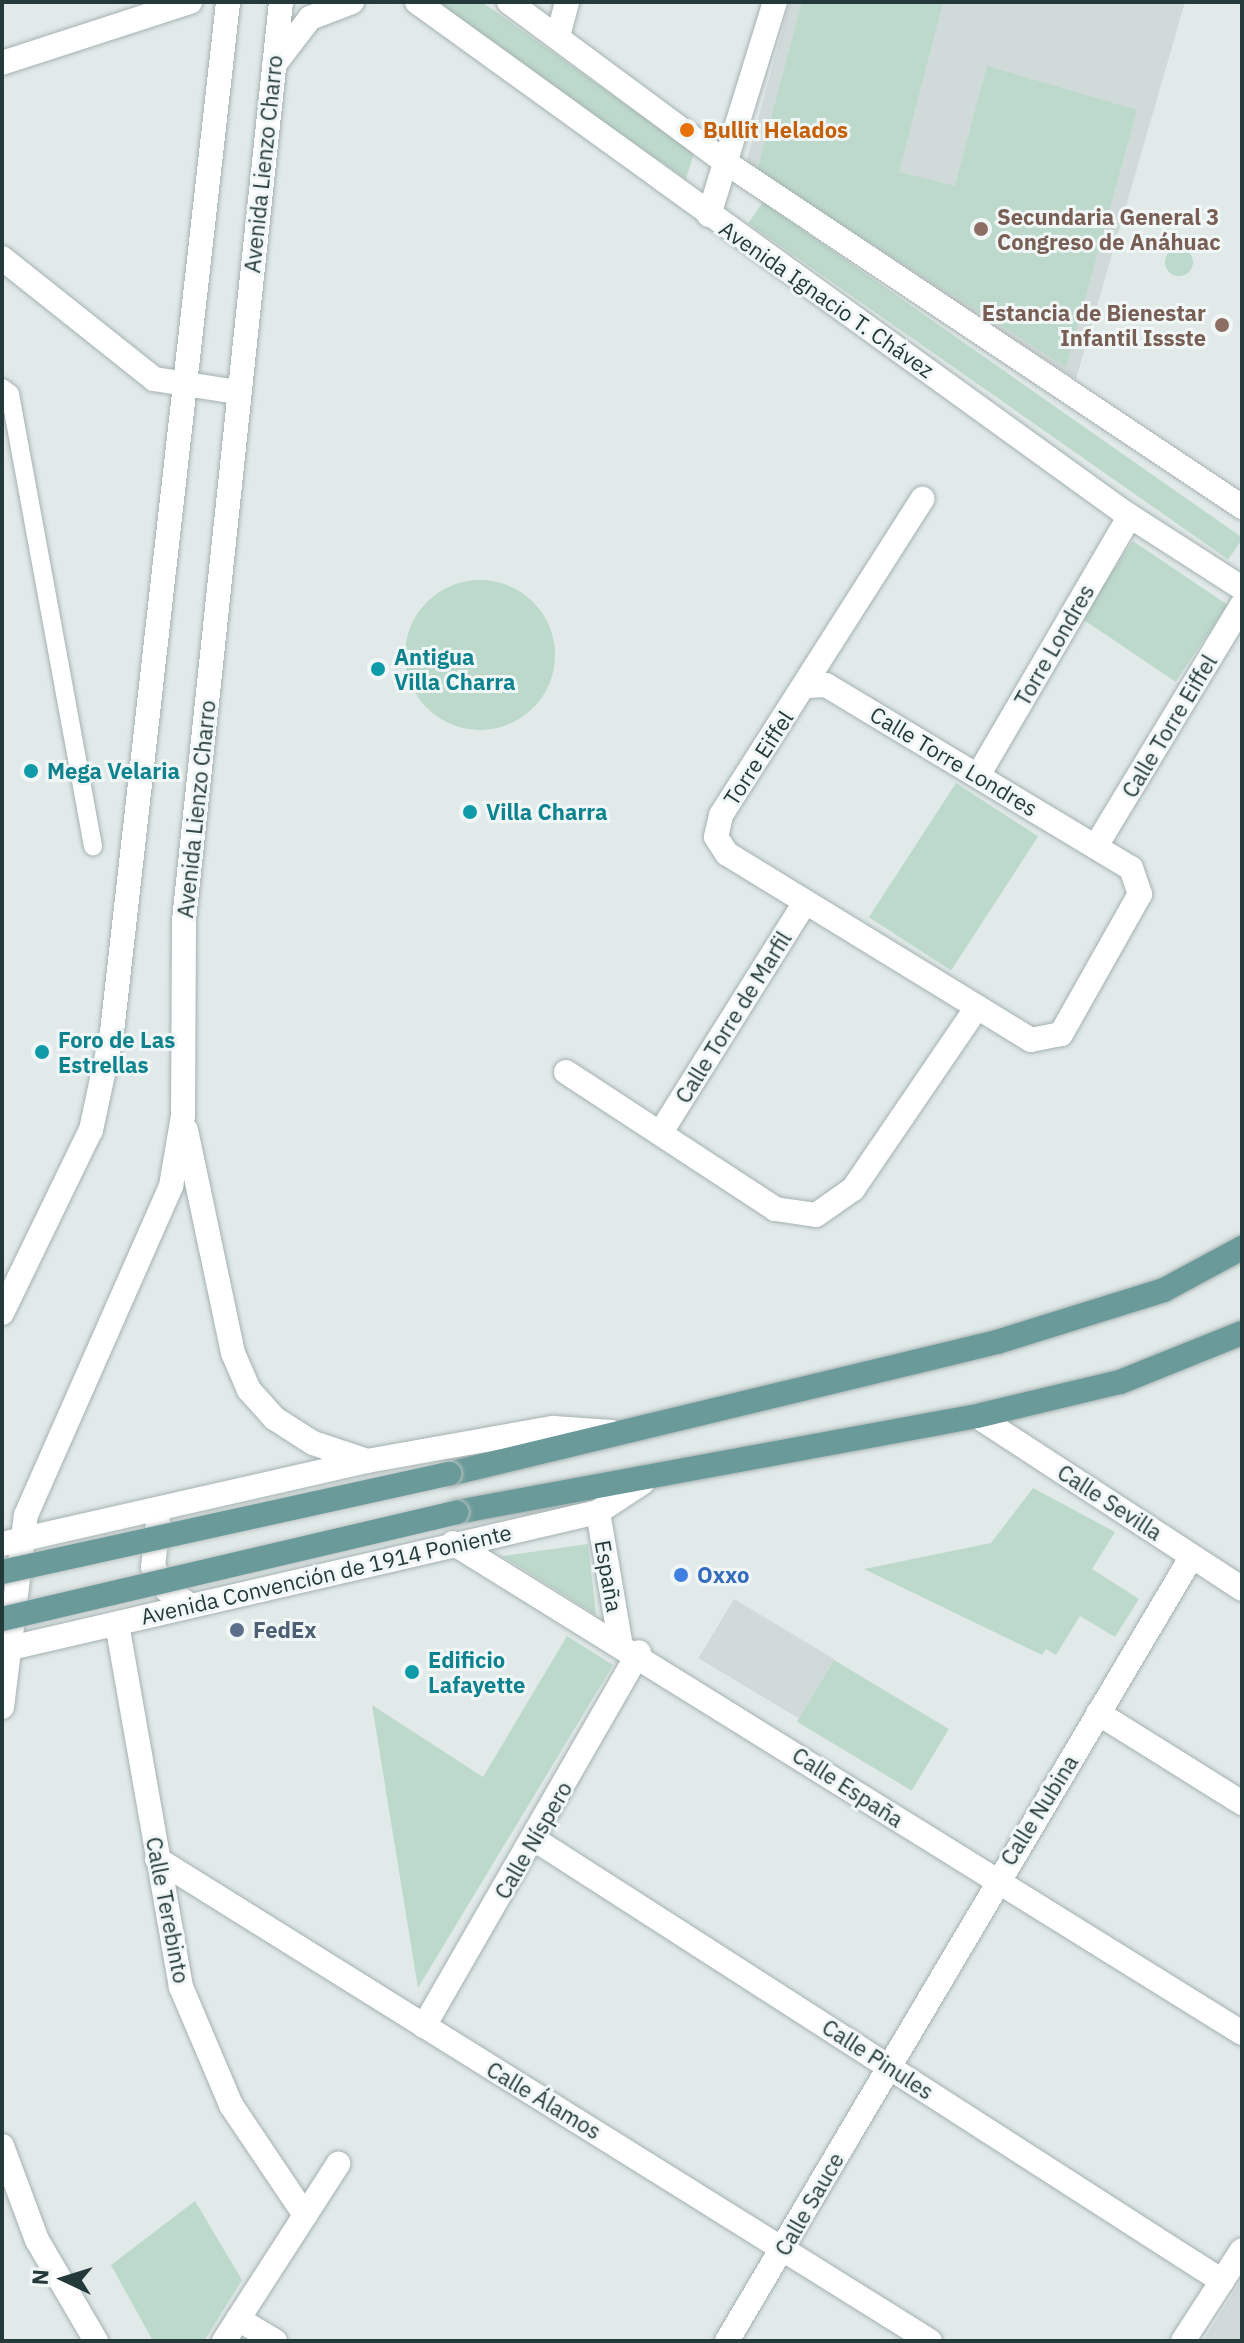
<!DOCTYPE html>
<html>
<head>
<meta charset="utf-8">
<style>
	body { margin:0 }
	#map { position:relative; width:1244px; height:2343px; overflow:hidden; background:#e1eae9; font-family:"IBM Plex Sans",sans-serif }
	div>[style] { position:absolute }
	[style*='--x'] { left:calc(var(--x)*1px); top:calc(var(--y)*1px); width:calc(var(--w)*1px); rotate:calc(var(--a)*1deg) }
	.built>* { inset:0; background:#d0dad8; transform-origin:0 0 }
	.green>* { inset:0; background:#bdd9cc; transform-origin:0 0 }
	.round { border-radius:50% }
	.roads { filter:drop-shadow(0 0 2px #a5b1b1) drop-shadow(0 0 2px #a5b1b1) }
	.pedestrian>* { height:18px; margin:-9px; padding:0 9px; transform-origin:9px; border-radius:9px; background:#fff }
	.minor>* { height:24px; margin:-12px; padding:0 12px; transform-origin:12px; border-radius:12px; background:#fff }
	.tertiary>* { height:24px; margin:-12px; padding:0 12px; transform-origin:12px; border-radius:12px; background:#fff }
	.secondary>* { height:24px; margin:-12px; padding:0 12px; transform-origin:12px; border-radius:12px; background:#fff }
	.primary>* { height:24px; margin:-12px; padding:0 12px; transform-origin:12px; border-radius:12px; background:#6b9a9a }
	.bridges { filter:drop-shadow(0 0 2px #bdc4c4) drop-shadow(0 0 2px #bdc4c4) }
	.primary-bridge>* { height:24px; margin:-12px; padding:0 12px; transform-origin:12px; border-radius:12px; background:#6b9a9a }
	.dots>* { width:22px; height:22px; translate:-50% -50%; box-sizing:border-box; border:4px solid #f1f7f6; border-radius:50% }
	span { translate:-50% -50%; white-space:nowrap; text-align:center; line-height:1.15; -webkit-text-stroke:6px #f1f7f6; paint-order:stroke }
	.food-label { font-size:22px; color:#c56008; font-weight:700 }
	.left { translate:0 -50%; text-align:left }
	.street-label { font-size:22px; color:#243939 }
	.education-label { font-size:22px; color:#785e54; font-weight:700 }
	.right { translate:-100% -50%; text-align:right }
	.culture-label { font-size:22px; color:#0d838f; font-weight:700 }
	.shop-label { font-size:22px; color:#366cbe; font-weight:700 }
	.service-label { font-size:22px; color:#4e5e75; font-weight:700 }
	.frame { position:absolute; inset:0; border:4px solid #243939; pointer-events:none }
	.north { position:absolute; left:24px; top:2239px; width:80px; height:80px; -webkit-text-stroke:6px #f1f7f6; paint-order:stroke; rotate:274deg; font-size:22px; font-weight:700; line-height:32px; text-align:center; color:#243939 }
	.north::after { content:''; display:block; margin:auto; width:28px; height:36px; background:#243939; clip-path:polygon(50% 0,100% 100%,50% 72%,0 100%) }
</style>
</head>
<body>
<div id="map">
	<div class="built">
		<div style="clip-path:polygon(790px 2px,1185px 2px,1076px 379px,745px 167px)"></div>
		<div style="left:734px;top:1599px;width:117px;height:69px;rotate:31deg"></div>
		<div style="clip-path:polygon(1242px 2279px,1242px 2341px,1203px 2341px)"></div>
	</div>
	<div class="green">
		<div style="clip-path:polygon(431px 2px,482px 2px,694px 153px,686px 179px)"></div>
		<div style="clip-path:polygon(802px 2px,943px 2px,899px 172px,955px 186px,987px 66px,1137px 110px,1066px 367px,757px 171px)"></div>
		<div style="left:763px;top:202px;width:586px;height:26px;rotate:35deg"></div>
		<div class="round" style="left:1165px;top:248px;width:28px;height:28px"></div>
		<div style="left:1133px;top:541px;width:114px;height:93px;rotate:34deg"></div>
		<div class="round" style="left:405px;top:580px;width:150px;height:150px"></div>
		<div style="left:956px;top:783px;width:98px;height:160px;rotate:33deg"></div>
		<div style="clip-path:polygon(1033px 1488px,1115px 1532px,1092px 1569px,1139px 1599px,1115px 1637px,1080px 1616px,1056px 1655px,1046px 1649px,1042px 1655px,864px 1569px,991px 1543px)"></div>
		<div style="clip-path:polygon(588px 1544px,596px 1615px,502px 1556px)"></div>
		<div style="clip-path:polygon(567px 1636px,613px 1665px,418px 1988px,372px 1705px,483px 1777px)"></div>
		<div style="left:834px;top:1660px;width:134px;height:72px;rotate:31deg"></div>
		<div style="clip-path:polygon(195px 2201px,242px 2280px,204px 2341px,153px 2341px,111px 2265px)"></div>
	</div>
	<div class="roads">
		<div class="pedestrian">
			<div style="--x:2;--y:388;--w:10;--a:37"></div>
			<div style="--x:10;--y:394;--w:460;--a:79.6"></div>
		</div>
		<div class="minor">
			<div style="--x:558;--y:36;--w:35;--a:-75"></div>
			<div style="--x:2;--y:63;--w:198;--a:-18"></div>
			<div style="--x:709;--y:215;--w:223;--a:-72.8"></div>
			<div style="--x:2;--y:258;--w:194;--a:38.5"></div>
			<div style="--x:154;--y:379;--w:84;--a:8.9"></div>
			<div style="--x:808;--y:686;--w:18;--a:-3"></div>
			<div style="--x:826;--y:685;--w:356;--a:31"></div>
			<div style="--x:1131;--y:868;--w:28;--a:71"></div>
			<div style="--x:1140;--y:894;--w:161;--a:119.4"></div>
			<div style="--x:1061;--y:1034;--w:31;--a:169"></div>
			<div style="--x:1031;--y:1040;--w:356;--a:-148.5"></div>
			<div style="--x:727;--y:854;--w:20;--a:-123"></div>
			<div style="--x:716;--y:837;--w:23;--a:-77"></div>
			<div style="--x:721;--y:815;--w:375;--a:-57.5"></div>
			<div style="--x:979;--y:774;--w:299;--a:-59.7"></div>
			<div style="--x:1096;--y:846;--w:282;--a:-58.8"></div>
			<div style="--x:566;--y:1072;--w:250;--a:33.2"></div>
			<div style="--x:775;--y:1209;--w:41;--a:8.3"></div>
			<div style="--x:816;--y:1215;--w:45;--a:-35.1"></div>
			<div style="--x:853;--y:1189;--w:220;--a:-55.7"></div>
			<div style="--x:661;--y:1132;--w:271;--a:-57.9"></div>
			<div style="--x:977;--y:1416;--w:316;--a:33.1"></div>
			<div style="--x:598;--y:1512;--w:131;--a:80.3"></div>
			<div style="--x:453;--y:1543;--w:929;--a:31.84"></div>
			<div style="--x:117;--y:1624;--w:369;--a:80"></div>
			<div style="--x:181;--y:1987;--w:128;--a:67"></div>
			<div style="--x:231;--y:2105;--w:133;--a:56.1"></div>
			<div style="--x:1098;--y:1713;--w:170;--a:32"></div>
			<div style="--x:534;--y:1839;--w:818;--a:32.72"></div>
			<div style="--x:157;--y:1859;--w:911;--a:31.95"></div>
			<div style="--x:424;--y:2026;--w:431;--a:-60.1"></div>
			<div style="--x:238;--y:2319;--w:43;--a:30.7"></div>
			<div style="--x:224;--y:2341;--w:211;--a:-57.2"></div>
			<div style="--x:727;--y:2341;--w:912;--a:-59.36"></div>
			<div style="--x:1183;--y:2341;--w:108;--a:-57"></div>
		</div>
		<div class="tertiary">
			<div style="--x:186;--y:1130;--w:228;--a:78.1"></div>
			<div style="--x:233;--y:1353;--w:40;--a:66.6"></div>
			<div style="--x:249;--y:1390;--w:38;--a:48"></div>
			<div style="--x:274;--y:1418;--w:46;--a:32.7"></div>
			<div style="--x:313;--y:1443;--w:57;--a:18.4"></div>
			<div style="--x:2;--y:1313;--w:203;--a:-64.1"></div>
			<div style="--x:91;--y:1130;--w:100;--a:-77.9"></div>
			<div style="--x:112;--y:1032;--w:1037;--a:-83.57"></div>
			<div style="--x:158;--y:1522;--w:45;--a:96.3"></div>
			<div style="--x:153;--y:1567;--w:27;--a:59"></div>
			<div style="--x:167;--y:1590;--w:27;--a:33"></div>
			<div style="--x:2;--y:1544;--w:374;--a:-12.8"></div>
			<div style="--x:367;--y:1461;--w:189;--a:-10.1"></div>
			<div style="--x:553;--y:1428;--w:59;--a:3.9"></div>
			<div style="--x:2;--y:1650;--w:612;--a:-13.04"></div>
			<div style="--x:598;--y:1512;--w:53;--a:-33.4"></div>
			<div style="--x:2;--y:1707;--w:193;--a:-82.9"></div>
			<div style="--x:26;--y:1515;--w:360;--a:-66.2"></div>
			<div style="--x:171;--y:1186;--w:71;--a:-80.3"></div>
			<div style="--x:183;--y:1116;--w:196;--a:-89.7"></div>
			<div style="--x:184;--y:920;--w:923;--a:-83.97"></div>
			<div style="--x:2;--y:2146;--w:100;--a:69.6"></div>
			<div style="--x:37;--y:2240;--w:117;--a:59.7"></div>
		</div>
		<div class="secondary">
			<div style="--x:417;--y:2;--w:870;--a:35.83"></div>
			<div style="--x:1122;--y:511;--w:143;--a:32.7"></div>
			<div style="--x:509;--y:2;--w:272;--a:36.5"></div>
			<div style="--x:728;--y:164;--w:618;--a:33.72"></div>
			<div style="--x:274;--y:65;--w:59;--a:-52.5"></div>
			<div style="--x:310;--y:18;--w:45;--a:-20.9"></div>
		</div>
		<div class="primary">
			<div style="--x:449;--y:1474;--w:564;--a:-13.54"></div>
			<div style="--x:997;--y:1342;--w:175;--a:-17.3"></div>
			<div style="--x:1164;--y:1290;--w:89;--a:-28.3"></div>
			<div style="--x:457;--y:1512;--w:529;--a:-10.46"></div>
			<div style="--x:977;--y:1416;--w:147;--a:-13.4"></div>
			<div style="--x:1120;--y:1382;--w:131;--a:-21.9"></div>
		</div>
	</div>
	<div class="bridges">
		<div class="primary-bridge">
			<div style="--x:2;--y:1572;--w:458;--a:-12.4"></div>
			<div style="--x:2;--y:1619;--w:467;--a:-13.2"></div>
		</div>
	</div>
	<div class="dots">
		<div style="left:687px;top:130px;background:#e8710a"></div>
		<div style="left:981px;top:229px;background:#8d6e63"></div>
		<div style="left:1222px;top:325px;background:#8d6e63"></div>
		<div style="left:378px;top:669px;background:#0f9aa8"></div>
		<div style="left:31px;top:771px;background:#0f9aa8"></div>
		<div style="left:470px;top:812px;background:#0f9aa8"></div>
		<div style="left:42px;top:1052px;background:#0f9aa8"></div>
		<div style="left:681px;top:1575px;background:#3f7fe0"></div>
		<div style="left:237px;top:1630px;background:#5c6f8a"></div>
		<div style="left:412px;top:1672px;background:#0f9aa8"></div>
	</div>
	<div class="food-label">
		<span class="left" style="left:703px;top:130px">Bullit Helados</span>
	</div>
	<div class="street-label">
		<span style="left:263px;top:164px;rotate:-84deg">Avenida Lienzo Charro</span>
		<span style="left:827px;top:299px;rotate:35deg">Avenida Ignacio T. Chávez</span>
		<span style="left:1054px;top:645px;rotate:-60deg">Torre Londres</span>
		<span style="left:1169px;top:726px;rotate:-59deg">Calle Torre Eiffel</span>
		<span style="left:758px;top:758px;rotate:-57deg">Torre Eiffel</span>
		<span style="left:954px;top:761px;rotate:31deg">Calle Torre Londres</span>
		<span style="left:196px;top:809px;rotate:-84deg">Avenida Lienzo Charro</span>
		<span style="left:733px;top:1017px;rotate:-58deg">Calle Torre de Marfil</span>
		<span style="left:1110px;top:1502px;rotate:33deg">Calle Sevilla</span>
		<span style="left:326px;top:1574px;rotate:-13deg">Avenida Convención de 1914 Poniente</span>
		<span style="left:609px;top:1576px;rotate:80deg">España</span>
		<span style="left:848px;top:1787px;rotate:33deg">Calle España</span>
		<span style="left:1039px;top:1810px;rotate:-58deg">Calle Nubina</span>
		<span style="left:533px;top:1840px;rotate:-60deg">Calle Níspero</span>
		<span style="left:168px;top:1910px;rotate:79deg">Calle Terebinto</span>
		<span style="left:878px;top:2059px;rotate:33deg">Calle Pinules</span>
		<span style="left:544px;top:2100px;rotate:31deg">Calle Álamos</span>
		<span style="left:809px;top:2204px;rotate:-60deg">Calle Sauce</span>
	</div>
	<div class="education-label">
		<span class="left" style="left:997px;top:229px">Secundaria General 3<br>Congreso de Anáhuac</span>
		<span class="right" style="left:1206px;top:325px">Estancia de Bienestar<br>Infantil Issste</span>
	</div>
	<div class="culture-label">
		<span class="left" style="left:394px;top:669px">Antigua<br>Villa Charra</span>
		<span class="left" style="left:47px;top:771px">Mega Velaria</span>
		<span class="left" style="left:486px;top:812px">Villa Charra</span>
		<span class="left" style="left:58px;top:1052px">Foro de Las<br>Estrellas</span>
		<span class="left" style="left:428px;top:1672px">Edificio<br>Lafayette</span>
	</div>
	<div class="shop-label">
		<span class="left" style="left:697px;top:1575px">Oxxo</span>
	</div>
	<div class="service-label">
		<span class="left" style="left:253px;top:1630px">FedEx</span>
	</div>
	<div class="frame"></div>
	<div class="north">N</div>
</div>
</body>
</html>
